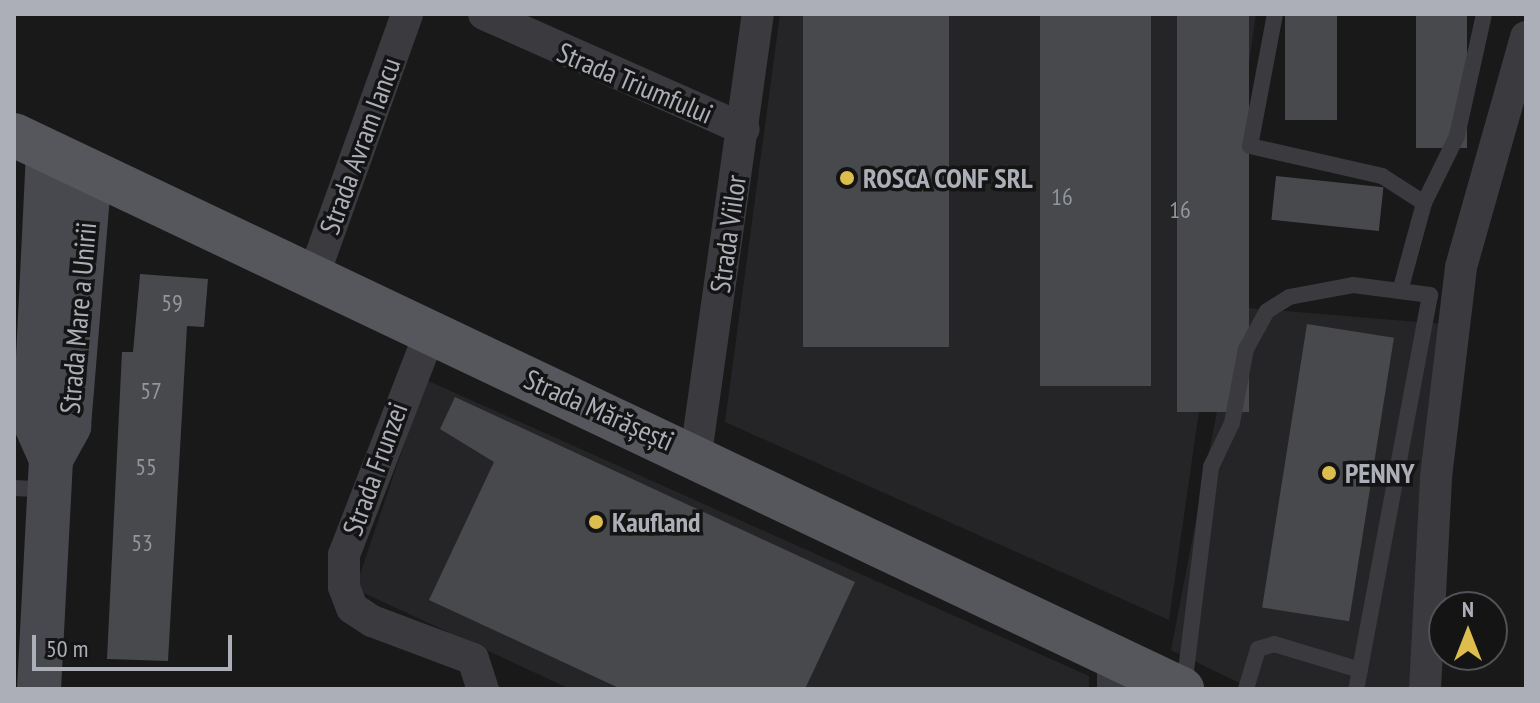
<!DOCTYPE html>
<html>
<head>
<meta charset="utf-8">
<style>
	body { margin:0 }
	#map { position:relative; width:1540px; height:703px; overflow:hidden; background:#19191a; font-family:"PT Sans Narrow",sans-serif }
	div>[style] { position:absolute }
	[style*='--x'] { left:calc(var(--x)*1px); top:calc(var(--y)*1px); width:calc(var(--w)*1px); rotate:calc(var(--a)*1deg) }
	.built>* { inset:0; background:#252527 }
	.building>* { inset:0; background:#48494c; transform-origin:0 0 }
	.lane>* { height:16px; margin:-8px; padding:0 8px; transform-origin:8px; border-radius:8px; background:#3a3a3f }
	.street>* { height:32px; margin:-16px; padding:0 16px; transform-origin:16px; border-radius:16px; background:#3a3a3f }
	.secondary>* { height:44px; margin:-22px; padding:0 22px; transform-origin:22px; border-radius:22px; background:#48494f }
	.primary>* { height:44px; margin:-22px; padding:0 22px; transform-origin:22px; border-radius:22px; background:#56575d }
	.dots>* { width:22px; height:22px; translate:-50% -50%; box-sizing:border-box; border:4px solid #141415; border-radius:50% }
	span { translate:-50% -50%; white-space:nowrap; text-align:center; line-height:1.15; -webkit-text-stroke:7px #141415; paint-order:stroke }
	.number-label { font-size:24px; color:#93969d }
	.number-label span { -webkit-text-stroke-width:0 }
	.street-label { font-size:28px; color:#acafb8 }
	.poi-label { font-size:28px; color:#acafb8; font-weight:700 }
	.left { translate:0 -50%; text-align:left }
	.frame { position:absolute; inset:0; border:16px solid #acafb8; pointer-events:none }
	.north { position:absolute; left:1428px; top:591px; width:80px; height:80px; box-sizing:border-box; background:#141415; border:2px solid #515256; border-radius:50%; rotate:0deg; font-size:22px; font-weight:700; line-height:32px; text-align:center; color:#acafb8 }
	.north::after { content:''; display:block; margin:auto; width:28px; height:36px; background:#ddbd4e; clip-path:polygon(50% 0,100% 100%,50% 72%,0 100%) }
	.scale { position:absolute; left:32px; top:635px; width:200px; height:36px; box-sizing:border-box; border:4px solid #acafb8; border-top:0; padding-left:10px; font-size:24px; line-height:28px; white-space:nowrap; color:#acafb8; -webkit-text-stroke:6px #141415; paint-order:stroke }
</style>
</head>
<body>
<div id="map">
	<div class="built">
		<div style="clip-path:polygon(780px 14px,1256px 14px,1169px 620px,725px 422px)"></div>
		<div style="clip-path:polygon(1237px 307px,1442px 324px,1415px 689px,1252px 689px,1171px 650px)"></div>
		<div style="clip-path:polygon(426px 380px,1089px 676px,1089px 689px,570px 689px,355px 589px)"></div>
	</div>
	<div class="building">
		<div style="left:803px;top:14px;width:146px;height:333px"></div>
		<div style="left:1040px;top:14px;width:111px;height:372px"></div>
		<div style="left:1177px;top:14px;width:72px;height:398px"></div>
		<div style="left:1285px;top:14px;width:52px;height:106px"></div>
		<div style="left:1416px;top:14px;width:51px;height:134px"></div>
		<div style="left:1276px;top:176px;width:108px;height:44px;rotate:6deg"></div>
		<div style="clip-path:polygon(140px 274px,208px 279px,204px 327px,187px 326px,168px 661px,107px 659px,122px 352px,133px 352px)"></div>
		<div style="left:1307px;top:324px;width:88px;height:287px;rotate:9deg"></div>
		<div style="clip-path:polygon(455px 397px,855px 582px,805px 689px,621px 689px,429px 600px,494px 462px,440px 429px)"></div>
	</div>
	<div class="lane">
		<div style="--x:1275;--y:14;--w:134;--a:100.7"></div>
		<div style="--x:1250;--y:146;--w:135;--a:12.8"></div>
		<div style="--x:1382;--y:176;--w:50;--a:32.7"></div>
		<div style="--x:1400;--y:291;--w:91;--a:-74.7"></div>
		<div style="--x:1424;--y:203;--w:75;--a:-63.8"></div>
		<div style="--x:1457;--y:136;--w:125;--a:-77.5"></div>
		<div style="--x:14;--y:488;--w:34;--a:3"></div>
		<div style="--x:1184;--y:687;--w:222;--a:-83"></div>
		<div style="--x:1211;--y:467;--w:49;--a:-64.5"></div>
		<div style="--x:1232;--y:423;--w:75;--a:-79.3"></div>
		<div style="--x:1246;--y:349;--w:43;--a:-61.1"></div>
		<div style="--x:1267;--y:311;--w:26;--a:-32"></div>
		<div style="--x:1289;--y:297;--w:65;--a:-10.6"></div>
		<div style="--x:1353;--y:285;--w:78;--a:7.4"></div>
		<div style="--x:1430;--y:295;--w:401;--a:100.6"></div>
		<div style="--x:1246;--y:689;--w:42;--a:-73.3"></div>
		<div style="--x:1258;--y:649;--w:17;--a:-17"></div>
		<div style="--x:1274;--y:644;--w:90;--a:16.8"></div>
	</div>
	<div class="street">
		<div style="--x:484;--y:14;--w:284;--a:23.9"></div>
		<div style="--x:313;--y:277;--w:279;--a:-70.3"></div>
		<div style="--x:430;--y:333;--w:238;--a:111.2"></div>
		<div style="--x:344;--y:555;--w:32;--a:90"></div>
		<div style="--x:344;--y:587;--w:22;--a:69"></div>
		<div style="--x:352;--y:608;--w:24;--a:33"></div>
		<div style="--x:372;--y:621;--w:108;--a:20.6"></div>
		<div style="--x:473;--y:659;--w:32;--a:72"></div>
		<div style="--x:696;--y:454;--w:444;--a:-82"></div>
		<div style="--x:1113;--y:689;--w:30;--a:-90"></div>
		<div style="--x:1425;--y:689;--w:212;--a:-87"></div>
		<div style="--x:1436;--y:477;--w:211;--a:-83.2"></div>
		<div style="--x:1461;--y:267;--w:239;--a:-74.2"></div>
	</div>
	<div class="secondary">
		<div style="--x:48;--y:153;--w:270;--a:92.8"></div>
		<div style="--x:35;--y:423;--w:39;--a:66"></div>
		<div style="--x:39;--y:689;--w:230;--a:-87"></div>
		<div style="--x:51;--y:459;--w:38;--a:-61"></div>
		<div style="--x:69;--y:426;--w:254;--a:-85.3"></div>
	</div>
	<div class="primary">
		<div style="--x:14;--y:135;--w:1293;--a:25.38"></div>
	</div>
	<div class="dots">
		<div style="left:847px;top:178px;background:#ddbd4e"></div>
		<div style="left:1329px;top:473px;background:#ddbd4e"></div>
		<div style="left:596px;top:522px;background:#ddbd4e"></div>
	</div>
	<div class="number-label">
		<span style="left:1062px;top:197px">16</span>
		<span style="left:1180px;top:210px">16</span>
		<span style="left:172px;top:303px">59</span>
		<span style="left:151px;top:391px">57</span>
		<span style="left:146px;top:467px">55</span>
		<span style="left:142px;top:543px">53</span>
	</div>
	<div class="street-label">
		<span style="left:635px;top:83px;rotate:23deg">Strada Triumfului</span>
		<span style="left:360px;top:146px;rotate:-70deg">Strada Avram Iancu</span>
		<span style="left:728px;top:234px;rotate:-82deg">Strada Viilor</span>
		<span style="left:78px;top:318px;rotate:-85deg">Strada Mare a Unirii</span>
		<span style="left:599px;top:410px;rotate:24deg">Strada Mărășești</span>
		<span style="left:375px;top:469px;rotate:-70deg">Strada Frunzei</span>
	</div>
	<div class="poi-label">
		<span class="left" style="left:863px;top:178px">ROSCA CONF SRL</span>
		<span class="left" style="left:1345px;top:473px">PENNY</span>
		<span class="left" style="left:612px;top:522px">Kaufland</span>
	</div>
	<div class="frame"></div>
	<div class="north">N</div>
	<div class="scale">50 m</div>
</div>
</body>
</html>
